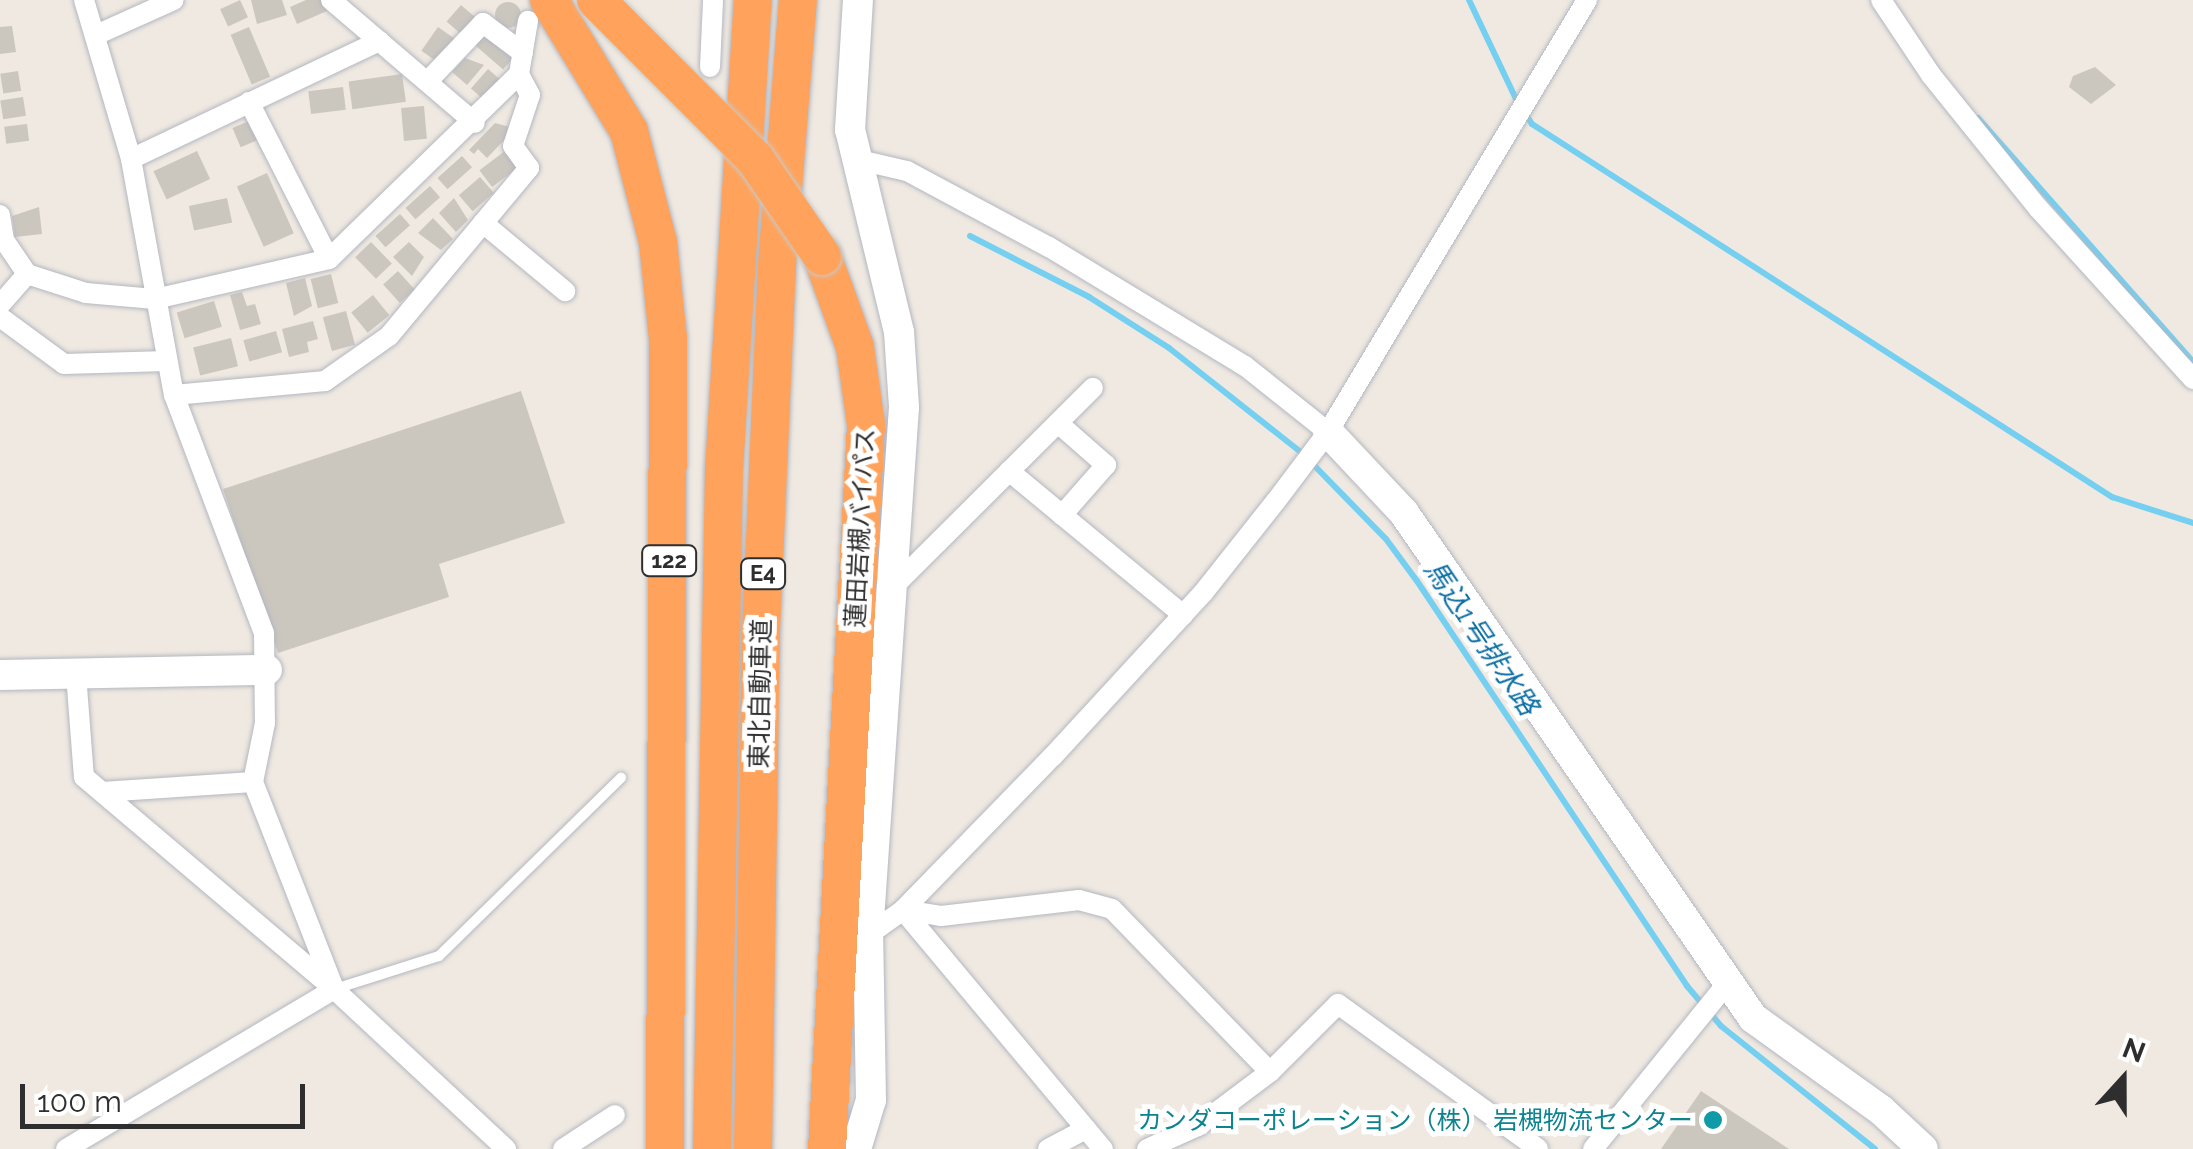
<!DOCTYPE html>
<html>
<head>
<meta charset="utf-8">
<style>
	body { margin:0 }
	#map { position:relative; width:2193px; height:1149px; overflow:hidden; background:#efe9e1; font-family:Raleway,"Noto Sans JP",sans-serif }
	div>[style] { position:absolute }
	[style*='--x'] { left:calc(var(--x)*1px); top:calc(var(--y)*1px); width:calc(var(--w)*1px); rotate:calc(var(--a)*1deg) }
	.stream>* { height:6px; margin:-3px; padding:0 3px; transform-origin:3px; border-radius:3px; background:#75cff0 }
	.building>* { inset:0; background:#cbc7bf; transform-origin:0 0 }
	.round { border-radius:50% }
	.roads { filter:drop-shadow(0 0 2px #b4b7c1) drop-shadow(0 0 2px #b4b7c1) }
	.lane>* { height:10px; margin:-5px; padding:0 5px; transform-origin:5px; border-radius:5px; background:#fff }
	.street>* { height:20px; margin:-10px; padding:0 10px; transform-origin:10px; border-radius:10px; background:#fff }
	.secondary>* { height:30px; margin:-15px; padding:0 15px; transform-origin:15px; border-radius:15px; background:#fff }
	.highway>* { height:38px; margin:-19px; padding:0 19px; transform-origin:19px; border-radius:19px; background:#ffa35c }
	.bridges { filter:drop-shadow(0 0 2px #c9c9c9) drop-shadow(0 0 2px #c9c9c9) }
	.highway-bridge>* { height:38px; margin:-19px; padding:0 19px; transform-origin:19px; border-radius:19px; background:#ffa35c }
	.dots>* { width:28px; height:28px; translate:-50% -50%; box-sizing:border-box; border:5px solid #fff; border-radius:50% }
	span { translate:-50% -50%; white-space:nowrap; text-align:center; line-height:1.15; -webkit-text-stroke:10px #fff; paint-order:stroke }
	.shield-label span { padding:2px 8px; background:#fff; border:2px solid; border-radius:8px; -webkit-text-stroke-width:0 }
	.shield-label { font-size:22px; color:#2e2e2e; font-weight:700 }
	.street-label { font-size:25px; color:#2e2e2e }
	.culture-label { font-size:25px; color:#0d838f }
	.right { translate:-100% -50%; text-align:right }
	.water-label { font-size:28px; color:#0d6fa3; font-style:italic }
	.north { position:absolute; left:2073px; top:1029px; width:100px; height:100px; -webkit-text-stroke:8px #fff; paint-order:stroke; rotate:21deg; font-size:28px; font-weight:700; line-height:40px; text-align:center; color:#2e2e2e }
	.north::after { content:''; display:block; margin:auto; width:35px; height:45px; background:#2e2e2e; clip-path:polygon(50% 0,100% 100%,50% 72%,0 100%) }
	.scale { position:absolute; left:20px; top:1084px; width:285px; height:45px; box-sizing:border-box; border:5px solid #2e2e2e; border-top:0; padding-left:12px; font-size:30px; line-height:35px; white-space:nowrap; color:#2e2e2e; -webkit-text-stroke:8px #fff; paint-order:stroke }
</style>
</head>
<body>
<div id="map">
	<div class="stream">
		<div style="--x:1469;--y:0;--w:114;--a:64.6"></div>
		<div style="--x:1525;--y:113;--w:13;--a:58"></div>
		<div style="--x:1532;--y:124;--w:690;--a:32.75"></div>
		<div style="--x:2112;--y:497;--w:85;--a:17.8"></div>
		<div style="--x:1978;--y:118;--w:325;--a:48.6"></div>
		<div style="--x:970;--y:236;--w:134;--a:27.1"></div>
		<div style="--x:1089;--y:297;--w:95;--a:32.5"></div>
		<div style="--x:1169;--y:348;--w:169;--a:38.3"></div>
		<div style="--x:1302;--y:453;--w:120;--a:45.7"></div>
		<div style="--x:1386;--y:539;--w:52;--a:53.6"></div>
		<div style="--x:1417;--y:581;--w:487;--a:56.3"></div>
		<div style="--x:1687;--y:986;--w:52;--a:49.6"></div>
		<div style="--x:1721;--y:1026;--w:197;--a:38.6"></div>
	</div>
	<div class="building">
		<div style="left:240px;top:0;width:19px;height:22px;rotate:65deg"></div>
		<div style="clip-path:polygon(251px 0,282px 0,287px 15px,257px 24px)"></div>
		<div style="clip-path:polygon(306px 0,322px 0,327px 11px,297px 24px,290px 7px)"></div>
		<div class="round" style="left:495px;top:2px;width:26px;height:26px"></div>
		<div style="left:461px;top:5px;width:20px;height:22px;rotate:41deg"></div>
		<div style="clip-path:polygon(12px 26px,16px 52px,0 54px,0 27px)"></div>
		<div style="left:249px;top:27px;width:54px;height:20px;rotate:67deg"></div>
		<div style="left:438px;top:27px;width:21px;height:29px;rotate:35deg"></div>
		<div style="left:485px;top:34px;width:37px;height:15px;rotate:41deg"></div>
		<div style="clip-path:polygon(465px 58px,484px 65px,467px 85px,452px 72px)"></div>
		<div style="clip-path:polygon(2095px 67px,2116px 85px,2091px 104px,2069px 87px,2073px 76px)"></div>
		<div style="left:488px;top:69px;width:20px;height:26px;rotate:41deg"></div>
		<div style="left:18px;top:71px;width:20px;height:18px;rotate:81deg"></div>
		<div style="left:402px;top:74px;width:28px;height:54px;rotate:82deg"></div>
		<div style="left:343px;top:87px;width:23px;height:35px;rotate:83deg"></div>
		<div style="left:23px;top:97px;width:19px;height:23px;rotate:81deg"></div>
		<div style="left:424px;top:106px;width:33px;height:23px;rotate:85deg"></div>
		<div style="left:249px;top:121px;width:21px;height:18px;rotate:67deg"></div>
		<div style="clip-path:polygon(495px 123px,510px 127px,508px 136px,487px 158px,478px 149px,474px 154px,469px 150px)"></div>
		<div style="left:27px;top:124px;width:17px;height:23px;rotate:83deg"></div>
		<div style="left:197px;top:151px;width:31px;height:48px;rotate:65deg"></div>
		<div style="left:505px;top:151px;width:21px;height:32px;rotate:53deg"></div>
		<div style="left:462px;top:156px;width:15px;height:33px;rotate:48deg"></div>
		<div style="left:267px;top:173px;width:66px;height:33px;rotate:66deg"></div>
		<div style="left:480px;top:177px;width:21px;height:28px;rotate:49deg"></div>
		<div style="left:430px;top:186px;width:15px;height:33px;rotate:48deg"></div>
		<div style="left:227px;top:198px;width:25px;height:39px;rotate:78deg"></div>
		<div style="clip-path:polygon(454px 198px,468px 220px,456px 232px,439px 213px)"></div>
		<div style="clip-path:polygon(39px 207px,42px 234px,15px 237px,12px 216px)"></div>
		<div style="left:400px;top:214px;width:15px;height:33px;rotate:48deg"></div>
		<div style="clip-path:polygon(433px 218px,453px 239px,441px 250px,418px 233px)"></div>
		<div style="left:371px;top:242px;width:30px;height:22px;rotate:46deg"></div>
		<div style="clip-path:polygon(409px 242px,424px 257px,412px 276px,393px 257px)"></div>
		<div style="left:398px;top:271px;width:25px;height:20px;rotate:48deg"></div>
		<div style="left:331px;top:274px;width:30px;height:21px;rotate:76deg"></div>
		<div style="clip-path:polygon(305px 278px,312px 306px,294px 316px,286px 283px)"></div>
		<div style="clip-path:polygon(242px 292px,247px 306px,255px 304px,261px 324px,240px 330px,230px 295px)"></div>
		<div style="left:373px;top:295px;width:26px;height:28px;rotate:51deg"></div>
		<div style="left:214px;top:301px;width:27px;height:39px;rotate:73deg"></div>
		<div style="left:346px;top:311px;width:35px;height:24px;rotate:75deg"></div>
		<div style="clip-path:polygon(313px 321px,318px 339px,307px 342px,309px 352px,289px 357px,282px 329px)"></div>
		<div style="left:276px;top:331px;width:22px;height:34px;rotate:74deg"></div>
		<div style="left:231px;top:338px;width:29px;height:39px;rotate:76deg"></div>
		<div style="clip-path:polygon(521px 391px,565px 523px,439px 564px,449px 597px,278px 653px,223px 489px)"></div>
		<div style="clip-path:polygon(1701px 1091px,1789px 1149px,1661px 1149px)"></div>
	</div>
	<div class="roads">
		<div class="lane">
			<div style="--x:335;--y:989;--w:109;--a:-17.6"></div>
			<div style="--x:439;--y:956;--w:255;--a:-44.4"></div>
		</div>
		<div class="street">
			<div style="--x:84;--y:0;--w:166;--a:73.5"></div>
			<div style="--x:131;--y:159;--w:240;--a:79.7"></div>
			<div style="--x:174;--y:395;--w:254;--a:69.3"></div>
			<div style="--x:264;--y:633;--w:90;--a:89.4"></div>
			<div style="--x:265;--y:723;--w:60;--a:101.5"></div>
			<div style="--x:253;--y:782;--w:222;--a:68.6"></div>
			<div style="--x:331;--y:0;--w:189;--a:40.5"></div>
			<div style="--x:1881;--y:0;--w:90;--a:56.3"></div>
			<div style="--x:1931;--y:75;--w:171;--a:51.2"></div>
			<div style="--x:2038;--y:208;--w:231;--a:47.8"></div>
			<div style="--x:96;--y:35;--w:85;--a:-24.2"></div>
			<div style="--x:710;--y:67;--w:67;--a:-87.4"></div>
			<div style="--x:428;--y:81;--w:80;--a:-46.5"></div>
			<div style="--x:483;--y:23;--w:50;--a:36.9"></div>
			<div style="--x:249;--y:102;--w:176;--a:63"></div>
			<div style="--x:131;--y:159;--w:275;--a:-25.4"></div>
			<div style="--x:855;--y:159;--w:53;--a:13"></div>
			<div style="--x:907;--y:171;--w:161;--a:28.2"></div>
			<div style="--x:1049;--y:247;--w:229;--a:31.3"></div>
			<div style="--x:1245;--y:366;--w:106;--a:38.5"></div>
			<div style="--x:0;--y:215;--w:25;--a:81"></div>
			<div style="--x:4;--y:240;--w:41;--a:55.9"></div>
			<div style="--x:27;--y:274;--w:62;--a:17.9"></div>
			<div style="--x:86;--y:293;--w:69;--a:5"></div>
			<div style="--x:155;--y:299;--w:179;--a:-12.9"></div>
			<div style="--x:329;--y:259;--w:265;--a:-44.2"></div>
			<div style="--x:483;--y:223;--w:107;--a:39.7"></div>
			<div style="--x:0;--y:305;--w:41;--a:-48.9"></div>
			<div style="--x:0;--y:317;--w:79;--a:36.3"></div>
			<div style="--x:64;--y:364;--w:103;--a:-1.7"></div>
			<div style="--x:174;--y:395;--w:152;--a:-5.3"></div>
			<div style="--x:325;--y:381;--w:78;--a:-35.1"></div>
			<div style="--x:389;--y:336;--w:219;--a:-50.2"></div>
			<div style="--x:529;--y:168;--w:27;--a:-126"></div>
			<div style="--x:513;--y:146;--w:54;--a:-71.6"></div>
			<div style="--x:530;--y:95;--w:24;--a:-118"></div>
			<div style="--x:519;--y:74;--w:54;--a:-80.4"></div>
			<div style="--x:1058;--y:423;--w:64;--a:41.2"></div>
			<div style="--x:1106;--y:465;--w:67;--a:131.3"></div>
			<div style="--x:1009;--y:471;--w:226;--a:39.6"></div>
			<div style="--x:891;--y:589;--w:285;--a:-44.9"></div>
			<div style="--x:76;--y:674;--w:103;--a:85.6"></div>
			<div style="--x:84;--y:777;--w:328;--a:40.3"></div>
			<div style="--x:334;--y:989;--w:235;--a:42.9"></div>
			<div style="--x:102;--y:792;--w:151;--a:-3.8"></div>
			<div style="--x:903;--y:910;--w:38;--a:9"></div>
			<div style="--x:941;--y:916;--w:139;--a:-6.6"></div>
			<div style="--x:1079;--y:900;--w:34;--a:15"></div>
			<div style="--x:1112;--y:909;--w:227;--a:45.9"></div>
			<div style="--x:1270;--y:1072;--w:96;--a:-45"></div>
			<div style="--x:1338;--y:1004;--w:247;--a:35.9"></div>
			<div style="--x:903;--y:910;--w:312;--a:50.1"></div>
			<div style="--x:868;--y:935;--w:43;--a:-35.5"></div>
			<div style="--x:903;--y:910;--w:215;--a:-45.8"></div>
			<div style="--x:1053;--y:756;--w:222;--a:-47.4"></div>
			<div style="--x:1203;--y:593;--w:117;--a:-51.6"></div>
			<div style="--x:1276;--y:501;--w:86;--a:-53"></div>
			<div style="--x:1328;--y:432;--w:504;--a:-59.06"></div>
			<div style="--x:66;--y:1149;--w:312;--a:-30.8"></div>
			<div style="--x:563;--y:1149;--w:62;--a:-33.2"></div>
			<div style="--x:1048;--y:1149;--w:43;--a:-27.8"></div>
			<div style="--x:1147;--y:1149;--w:56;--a:-24.3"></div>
			<div style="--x:1198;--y:1126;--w:90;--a:-36.9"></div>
			<div style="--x:1593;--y:1149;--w:216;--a:-51"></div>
		</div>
		<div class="secondary">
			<div style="--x:1328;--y:432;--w:111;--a:46.8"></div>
			<div style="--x:1404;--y:513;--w:614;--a:55.35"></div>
			<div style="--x:1753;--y:1018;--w:158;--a:35.7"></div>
			<div style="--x:1881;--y:1110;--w:57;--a:42.9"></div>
			<div style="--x:0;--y:675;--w:267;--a:-1.1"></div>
			<div style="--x:856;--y:1149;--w:51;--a:-73"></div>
			<div style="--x:871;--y:1100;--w:165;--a:-91"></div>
			<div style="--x:868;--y:935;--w:529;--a:-86.1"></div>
			<div style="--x:904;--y:407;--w:75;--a:-93.8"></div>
			<div style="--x:899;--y:332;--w:208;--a:-103.6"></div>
			<div style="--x:850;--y:130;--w:130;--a:-86.5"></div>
		</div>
		<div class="highway">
			<div style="--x:549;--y:0;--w:153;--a:58.6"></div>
			<div style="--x:629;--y:131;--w:115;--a:75.4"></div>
			<div style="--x:658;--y:242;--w:97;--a:84.1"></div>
			<div style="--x:668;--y:338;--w:811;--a:90.21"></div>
			<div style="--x:822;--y:256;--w:97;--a:70.1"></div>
			<div style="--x:855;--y:347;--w:78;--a:81.9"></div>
			<div style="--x:866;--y:424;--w:726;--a:93.08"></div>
			<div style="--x:712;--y:1149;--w:679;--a:-88.99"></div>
			<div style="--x:724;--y:470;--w:471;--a:-86.5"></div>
			<div style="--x:753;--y:1149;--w:518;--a:-89.12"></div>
			<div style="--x:761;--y:631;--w:366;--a:-87.5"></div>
			<div style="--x:777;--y:265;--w:266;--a:-85.5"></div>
		</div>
	</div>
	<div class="bridges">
		<div class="highway-bridge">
			<div style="--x:596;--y:0;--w:225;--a:45"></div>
			<div style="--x:755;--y:159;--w:118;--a:55.4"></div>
		</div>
	</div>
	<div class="dots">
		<div style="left:1713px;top:1120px;background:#0f9aa8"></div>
	</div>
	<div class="shield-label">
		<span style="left:669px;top:561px">122</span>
		<span style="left:763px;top:574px">E4</span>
	</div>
	<div class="street-label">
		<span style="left:860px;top:528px;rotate:-87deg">蓮田岩槻バイパス</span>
		<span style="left:760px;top:694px;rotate:-89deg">東北自動車道</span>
	</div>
	<div class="culture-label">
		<span class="right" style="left:1693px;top:1120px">カンダコーポレーション（株） 岩槻物流センター</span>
	</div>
	<div class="water-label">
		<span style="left:1481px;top:638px;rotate:56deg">馬込1号排水路</span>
	</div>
	<div class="north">N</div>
	<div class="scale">100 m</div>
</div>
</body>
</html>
